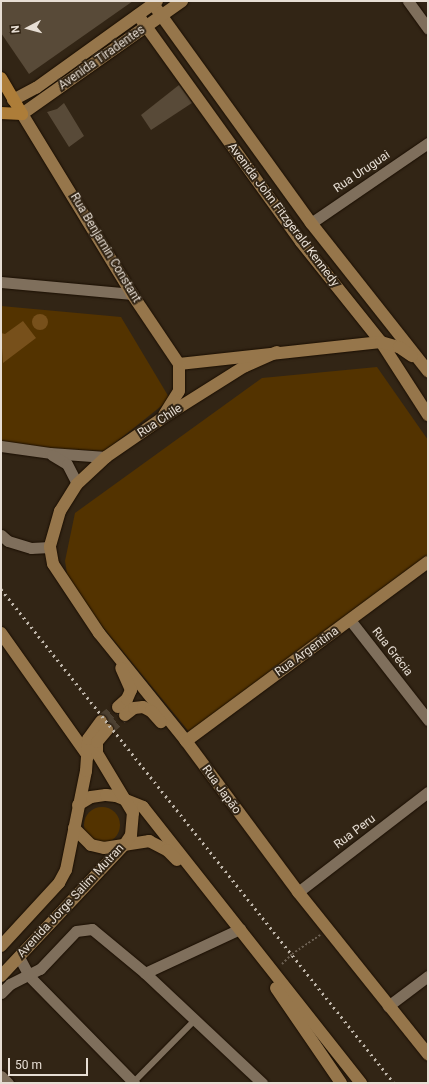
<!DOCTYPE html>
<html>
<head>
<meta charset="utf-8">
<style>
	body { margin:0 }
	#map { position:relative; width:429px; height:1084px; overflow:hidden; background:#322515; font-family:Roboto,sans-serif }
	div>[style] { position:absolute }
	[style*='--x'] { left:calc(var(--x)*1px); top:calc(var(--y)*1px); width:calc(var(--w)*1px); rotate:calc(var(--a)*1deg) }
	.green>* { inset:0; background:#533300 }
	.round { border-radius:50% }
	.water>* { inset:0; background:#77501b }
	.building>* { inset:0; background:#584a38 }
	.secondary-tunnel>* { height:12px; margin-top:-6px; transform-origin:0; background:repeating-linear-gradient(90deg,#4d4132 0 12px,transparent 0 18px) }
	.path>* { height:2px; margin-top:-1px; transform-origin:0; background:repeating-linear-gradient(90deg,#6c6052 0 2px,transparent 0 4px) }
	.roads { filter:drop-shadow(0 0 1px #1a0e01) drop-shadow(0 0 1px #1a0e01) }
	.lane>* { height:5.5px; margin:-2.75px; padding:0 2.75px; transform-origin:2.75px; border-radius:2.75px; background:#7f6f5c }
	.street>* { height:11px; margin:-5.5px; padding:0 5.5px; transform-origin:5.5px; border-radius:5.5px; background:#7f6f5c }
	.secondary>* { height:12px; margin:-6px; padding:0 6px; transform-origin:6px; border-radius:6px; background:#96764b }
	.primary>* { height:12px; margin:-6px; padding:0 6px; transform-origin:6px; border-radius:6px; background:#ad7d39 }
	.rail>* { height:3px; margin-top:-1.5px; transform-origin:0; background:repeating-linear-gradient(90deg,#bfb6aa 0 2px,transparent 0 6px) }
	span { translate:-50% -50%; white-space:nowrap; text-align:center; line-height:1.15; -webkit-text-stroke:4px #322515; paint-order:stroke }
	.street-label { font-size:12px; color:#e7ded4 }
	.frame { position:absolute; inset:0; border:2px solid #e7ded4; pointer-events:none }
	.north { position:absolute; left:8px; top:8px; width:40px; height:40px; -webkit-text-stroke:3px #322515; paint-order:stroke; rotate:264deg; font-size:11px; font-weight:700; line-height:16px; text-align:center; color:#e7ded4 }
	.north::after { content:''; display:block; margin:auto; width:14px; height:18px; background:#e7ded4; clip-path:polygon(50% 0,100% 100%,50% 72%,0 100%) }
	.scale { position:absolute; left:8px; top:1058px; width:80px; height:18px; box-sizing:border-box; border:2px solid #e7ded4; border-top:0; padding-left:5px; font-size:12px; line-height:14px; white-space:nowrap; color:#e7ded4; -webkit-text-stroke:3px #322515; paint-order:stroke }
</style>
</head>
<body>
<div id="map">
	<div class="green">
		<div style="clip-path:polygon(1px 306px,121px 317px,170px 399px,105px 451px,1px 446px)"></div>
		<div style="clip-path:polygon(377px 367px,428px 440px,428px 555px,190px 733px,79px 598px,68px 580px,65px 561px,75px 513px,262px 378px)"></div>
		<div class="round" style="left:84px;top:807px;width:36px;height:36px"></div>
	</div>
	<div class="water">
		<div class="round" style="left:32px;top:314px;width:16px;height:16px"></div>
		<div style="clip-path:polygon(23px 321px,36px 338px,3px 363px,1px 333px,5px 334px)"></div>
	</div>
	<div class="building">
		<div style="clip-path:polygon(1px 1px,133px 1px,29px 74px,1px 33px)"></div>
		<div style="clip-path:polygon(179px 85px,192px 103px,151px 130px,141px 115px)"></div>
		<div style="clip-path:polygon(64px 103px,84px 136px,69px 147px,47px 112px,57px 109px)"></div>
	</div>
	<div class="secondary-tunnel">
		<div style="--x:101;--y:721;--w:22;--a:-39"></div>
		<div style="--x:107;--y:730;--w:23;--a:-40"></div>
	</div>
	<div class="path">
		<div style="--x:282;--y:964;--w:14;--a:-45"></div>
		<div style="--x:292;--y:954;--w:34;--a:-34"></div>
	</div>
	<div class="roads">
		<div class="lane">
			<div style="--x:133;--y:1083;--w:87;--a:-45.5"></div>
		</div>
		<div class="street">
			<div style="--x:408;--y:1;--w:34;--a:54"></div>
			<div style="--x:311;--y:223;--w:142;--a:-34.4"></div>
			<div style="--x:1;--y:282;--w:132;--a:5.2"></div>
			<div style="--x:1;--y:446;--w:49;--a:8.1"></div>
			<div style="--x:50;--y:453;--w:56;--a:4.1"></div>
			<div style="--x:52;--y:455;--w:17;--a:31"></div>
			<div style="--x:67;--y:464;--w:22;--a:63"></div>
			<div style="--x:1;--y:535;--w:9;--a:41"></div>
			<div style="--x:8;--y:541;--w:24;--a:17"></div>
			<div style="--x:31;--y:548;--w:19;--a:-3"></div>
			<div style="--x:350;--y:620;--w:127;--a:52"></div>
			<div style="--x:298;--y:892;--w:164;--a:-37.6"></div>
			<div style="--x:19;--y:957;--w:21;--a:62"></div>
			<div style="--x:29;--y:976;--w:150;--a:45.5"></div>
			<div style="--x:145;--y:973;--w:105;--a:-24.9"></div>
			<div style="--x:1;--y:993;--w:13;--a:-45"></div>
			<div style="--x:10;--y:984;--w:34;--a:-27"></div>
			<div style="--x:40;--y:969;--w:52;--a:-46.5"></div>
			<div style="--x:76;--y:931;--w:16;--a:-7"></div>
			<div style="--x:92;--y:929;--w:69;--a:39.7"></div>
			<div style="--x:145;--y:973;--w:161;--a:43.2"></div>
			<div style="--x:388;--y:1006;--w:50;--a:-36.9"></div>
			<div style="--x:1;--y:1076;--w:10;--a:45"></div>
		</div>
		<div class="secondary">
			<div style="--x:153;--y:4;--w:270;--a:54.2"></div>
			<div style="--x:311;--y:223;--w:189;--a:51.7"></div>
			<div style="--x:138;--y:15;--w:279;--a:54.3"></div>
			<div style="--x:301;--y:242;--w:128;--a:51.3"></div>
			<div style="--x:381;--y:342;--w:87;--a:57.2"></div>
			<div style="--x:13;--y:100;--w:26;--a:-28"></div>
			<div style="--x:36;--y:88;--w:149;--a:-35.7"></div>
			<div style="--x:277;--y:352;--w:35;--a:156"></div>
			<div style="--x:245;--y:366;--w:99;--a:147.8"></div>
			<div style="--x:161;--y:419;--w:67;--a:145.4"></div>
			<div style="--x:106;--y:457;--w:40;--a:137"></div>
			<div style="--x:77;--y:484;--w:32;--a:122"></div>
			<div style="--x:60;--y:511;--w:37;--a:106"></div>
			<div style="--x:50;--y:547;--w:17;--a:80"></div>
			<div style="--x:53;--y:564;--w:83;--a:56.3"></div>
			<div style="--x:99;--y:633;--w:139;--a:51.1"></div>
			<div style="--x:186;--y:741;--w:188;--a:53.4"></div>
			<div style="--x:298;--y:892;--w:208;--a:51.3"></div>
			<div style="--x:179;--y:364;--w:203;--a:-6.2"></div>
			<div style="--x:381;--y:342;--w:19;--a:16"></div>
			<div style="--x:399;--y:347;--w:16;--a:35"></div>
			<div style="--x:164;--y:415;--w:28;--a:-58"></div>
			<div style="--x:179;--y:391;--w:27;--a:-90"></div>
			<div style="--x:179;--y:364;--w:84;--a:-123.9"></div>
			<div style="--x:132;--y:294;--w:211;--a:-121.4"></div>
			<div style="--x:22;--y:114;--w:196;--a:-35.2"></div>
			<div style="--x:1;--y:633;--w:151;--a:54.7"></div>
			<div style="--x:118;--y:707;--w:12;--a:-42"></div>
			<div style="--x:127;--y:699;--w:10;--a:-66"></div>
			<div style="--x:131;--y:690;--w:24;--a:-114"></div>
			<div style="--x:125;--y:715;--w:11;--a:-38"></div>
			<div style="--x:134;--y:708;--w:9;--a:-6"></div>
			<div style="--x:143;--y:707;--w:9;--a:27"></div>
			<div style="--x:151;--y:711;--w:15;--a:48"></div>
			<div style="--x:186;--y:741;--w:301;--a:-36.5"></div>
			<div style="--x:78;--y:805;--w:15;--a:-32"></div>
			<div style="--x:91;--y:797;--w:15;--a:-8"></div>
			<div style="--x:106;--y:795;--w:10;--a:6"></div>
			<div style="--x:116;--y:796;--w:29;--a:22"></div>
			<div style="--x:143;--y:807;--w:352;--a:51.7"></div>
			<div style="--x:74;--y:828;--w:24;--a:45"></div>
			<div style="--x:91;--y:845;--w:13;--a:13"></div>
			<div style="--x:104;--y:848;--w:46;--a:-8.8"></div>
			<div style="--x:149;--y:841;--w:20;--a:27"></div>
			<div style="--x:167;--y:850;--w:14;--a:45"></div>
			<div style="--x:1;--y:946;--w:86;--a:-47.4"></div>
			<div style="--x:59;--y:883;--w:15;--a:-62"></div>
			<div style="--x:66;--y:870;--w:101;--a:-78.6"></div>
			<div style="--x:86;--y:771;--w:32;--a:-86"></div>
			<div style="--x:88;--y:739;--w:22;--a:-54"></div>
			<div style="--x:1;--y:976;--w:181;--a:-46.8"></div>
			<div style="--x:125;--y:844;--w:11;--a:-56"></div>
			<div style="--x:131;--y:835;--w:22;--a:-85"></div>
			<div style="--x:133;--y:813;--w:70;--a:-121"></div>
			<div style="--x:97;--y:753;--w:11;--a:-90"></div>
			<div style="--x:97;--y:742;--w:16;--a:-50"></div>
			<div style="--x:276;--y:988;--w:115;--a:55.6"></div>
		</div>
		<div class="primary">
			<div style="--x:1;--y:78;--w:42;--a:59.7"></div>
			<div style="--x:1;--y:113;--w:21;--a:3"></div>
		</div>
	</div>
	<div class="rail">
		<div style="--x:1;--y:589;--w:631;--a:51.5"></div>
	</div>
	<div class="street-label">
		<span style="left:102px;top:58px;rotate:-35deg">Avenida Tiradentes</span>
		<span style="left:362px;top:172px;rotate:-34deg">Rua Uruguai</span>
		<span style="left:283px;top:215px;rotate:53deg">Avenida John Fitzgerald Kennedy</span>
		<span style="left:105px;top:248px;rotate:59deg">Rua Benjamin Constant</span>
		<span style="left:160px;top:421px;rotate:-33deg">Rua Chile</span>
		<span style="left:307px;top:652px;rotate:-36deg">Rua Argentina</span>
		<span style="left:392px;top:652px;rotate:52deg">Rua Grécia</span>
		<span style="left:221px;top:790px;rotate:54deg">Rua Japão</span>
		<span style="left:355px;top:832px;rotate:-37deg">Rua Peru</span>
		<span style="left:71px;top:901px;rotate:-47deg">Avenida Jorge Salim Mutran</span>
	</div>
	<div class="frame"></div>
	<div class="north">N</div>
	<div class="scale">50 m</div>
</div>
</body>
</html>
